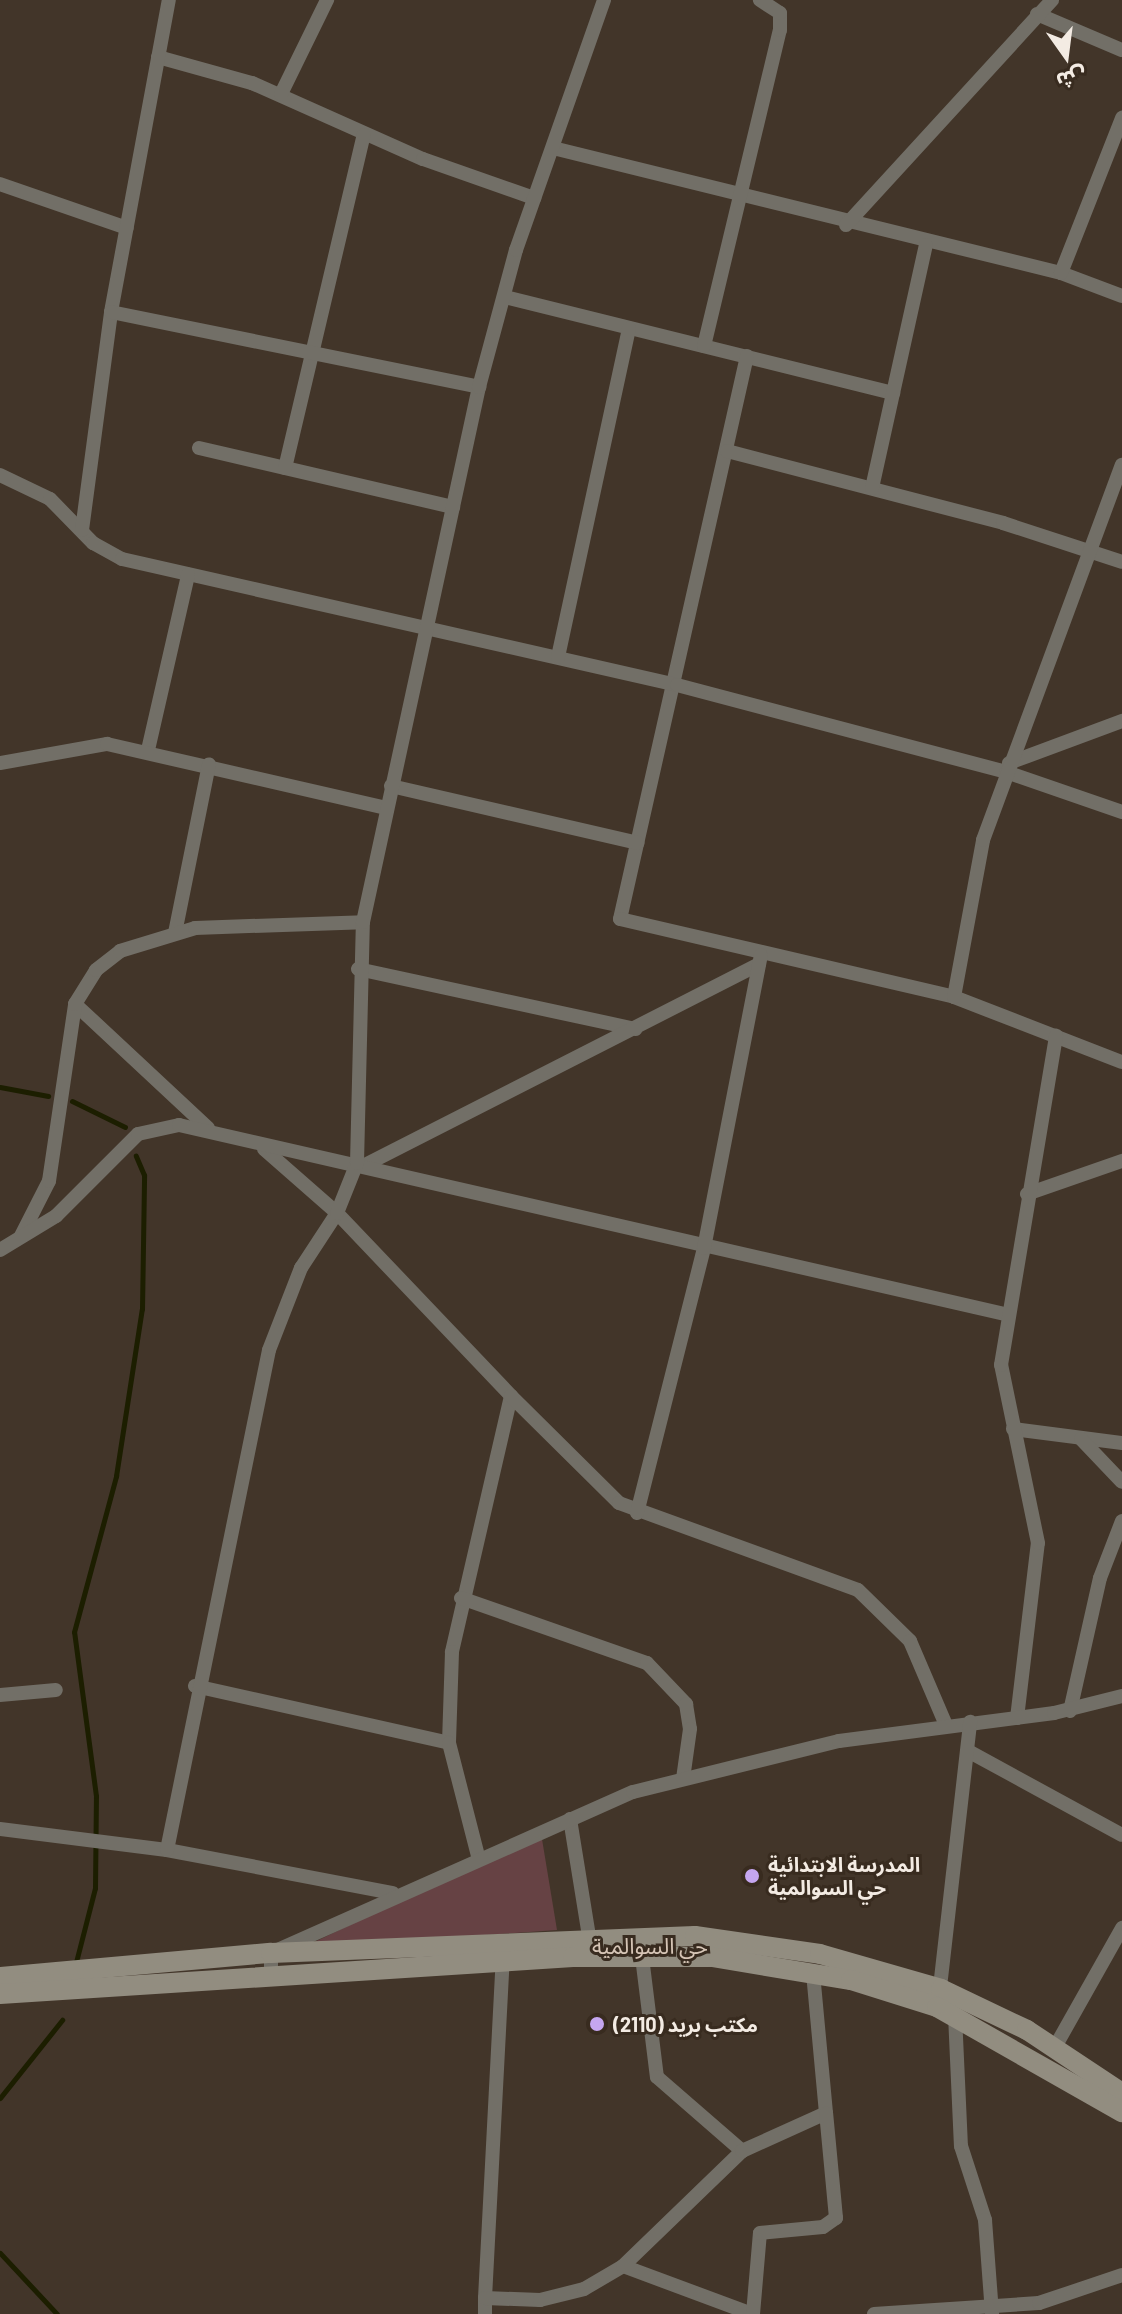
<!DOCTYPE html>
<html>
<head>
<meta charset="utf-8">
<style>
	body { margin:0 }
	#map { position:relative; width:1122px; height:2314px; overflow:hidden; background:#423529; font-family:Barlow,"Noto Sans Arabic",sans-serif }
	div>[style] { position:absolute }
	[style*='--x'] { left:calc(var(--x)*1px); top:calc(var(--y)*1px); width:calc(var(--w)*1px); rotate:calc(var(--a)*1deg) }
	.green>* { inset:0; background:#664244 }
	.stream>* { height:5px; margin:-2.5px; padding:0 2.5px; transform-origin:2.5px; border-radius:2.5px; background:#1c1e00 }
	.street>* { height:14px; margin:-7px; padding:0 7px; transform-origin:7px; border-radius:7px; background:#726f67 }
	.secondary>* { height:20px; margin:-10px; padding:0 10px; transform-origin:10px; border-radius:10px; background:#928d80 }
	.dots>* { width:22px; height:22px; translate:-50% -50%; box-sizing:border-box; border:4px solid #382b1f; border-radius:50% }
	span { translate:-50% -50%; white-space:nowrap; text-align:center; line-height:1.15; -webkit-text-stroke:6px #382b1f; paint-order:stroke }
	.poi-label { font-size:20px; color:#f3ebe3; font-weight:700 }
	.left { translate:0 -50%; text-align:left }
	.neighbourhood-label { font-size:22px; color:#d6c5b6 }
	.north { position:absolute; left:1026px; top:16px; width:80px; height:80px; -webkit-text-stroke:6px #382b1f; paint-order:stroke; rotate:166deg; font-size:22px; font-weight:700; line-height:32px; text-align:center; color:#f3ebe3 }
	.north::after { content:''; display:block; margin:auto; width:28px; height:36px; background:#f3ebe3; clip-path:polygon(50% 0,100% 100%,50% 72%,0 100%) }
</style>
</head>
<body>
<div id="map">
	<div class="green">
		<div style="clip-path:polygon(541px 1833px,557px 1930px,302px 1948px)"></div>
	</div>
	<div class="stream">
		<div style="--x:0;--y:1087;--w:49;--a:10.6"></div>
		<div style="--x:72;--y:1101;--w:59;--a:26.1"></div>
		<div style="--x:76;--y:1962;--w:76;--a:-75.6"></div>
		<div style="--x:95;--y:1888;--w:92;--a:-89.4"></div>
		<div style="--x:96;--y:1796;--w:165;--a:-97.6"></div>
		<div style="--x:74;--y:1632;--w:162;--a:-74.9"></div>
		<div style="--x:116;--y:1476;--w:169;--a:-81.2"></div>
		<div style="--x:142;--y:1309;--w:134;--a:-89.1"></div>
		<div style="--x:144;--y:1175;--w:21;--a:-113"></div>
		<div style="--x:0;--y:2098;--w:100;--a:-51.5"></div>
		<div style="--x:0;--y:2253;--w:83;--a:46.9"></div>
	</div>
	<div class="street">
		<div style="--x:1037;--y:14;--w:92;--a:23"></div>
		<div style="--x:158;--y:57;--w:98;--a:15.5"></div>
		<div style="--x:252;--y:83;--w:187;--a:24"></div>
		<div style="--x:423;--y:159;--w:118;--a:19.4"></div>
		<div style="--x:281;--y:94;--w:105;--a:-63.9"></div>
		<div style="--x:557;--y:149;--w:519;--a:13.82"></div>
		<div style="--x:1061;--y:273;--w:65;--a:20.7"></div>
		<div style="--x:0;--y:184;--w:134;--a:19.1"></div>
		<div style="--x:846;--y:225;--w:305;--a:-47.5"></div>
		<div style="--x:1061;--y:273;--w:167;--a:-68.5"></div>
		<div style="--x:505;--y:297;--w:400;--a:13.9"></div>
		<div style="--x:111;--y:312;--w:317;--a:-79.5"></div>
		<div style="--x:704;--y:346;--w:325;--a:-76.5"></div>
		<div style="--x:780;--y:30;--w:17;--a:-90"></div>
		<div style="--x:780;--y:13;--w:24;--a:-147"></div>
		<div style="--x:747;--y:356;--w:577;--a:102.71"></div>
		<div style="--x:620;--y:919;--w:343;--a:13.1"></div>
		<div style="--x:954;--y:997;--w:180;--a:21.2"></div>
		<div style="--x:199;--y:448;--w:261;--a:13.1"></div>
		<div style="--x:727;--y:451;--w:285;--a:14.6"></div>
		<div style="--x:1003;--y:523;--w:125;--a:18.1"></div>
		<div style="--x:285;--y:468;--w:342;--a:-76.7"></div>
		<div style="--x:0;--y:475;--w:55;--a:25.6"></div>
		<div style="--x:50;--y:499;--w:62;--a:45.7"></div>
		<div style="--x:93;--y:543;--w:33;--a:29"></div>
		<div style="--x:122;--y:559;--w:569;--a:12.79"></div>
		<div style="--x:677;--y:685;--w:340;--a:14.8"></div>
		<div style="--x:1006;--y:772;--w:123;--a:19"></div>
		<div style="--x:872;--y:488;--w:249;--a:-77.5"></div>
		<div style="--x:82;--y:530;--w:220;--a:-82.4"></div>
		<div style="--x:111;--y:312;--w:376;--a:11.5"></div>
		<div style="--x:558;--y:657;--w:336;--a:-77.8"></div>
		<div style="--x:148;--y:750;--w:180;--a:-77.1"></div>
		<div style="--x:0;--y:763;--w:109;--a:-10.1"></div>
		<div style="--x:107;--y:744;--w:287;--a:12.9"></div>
		<div style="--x:1009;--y:763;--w:121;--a:-20.4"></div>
		<div style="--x:391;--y:786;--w:253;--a:13"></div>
		<div style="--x:175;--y:933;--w:172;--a:-78.6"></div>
		<div style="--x:358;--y:969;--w:284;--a:12.2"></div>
		<div style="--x:954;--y:997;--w:160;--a:-79.5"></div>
		<div style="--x:983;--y:840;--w:400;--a:-69.7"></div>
		<div style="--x:75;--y:1004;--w:182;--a:43"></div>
		<div style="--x:264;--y:1149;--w:97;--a:41.2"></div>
		<div style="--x:337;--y:1213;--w:253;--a:46.4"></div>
		<div style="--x:511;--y:1396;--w:263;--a:103"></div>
		<div style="--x:452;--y:1652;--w:91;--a:91.9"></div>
		<div style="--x:365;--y:1165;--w:442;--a:-27"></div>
		<div style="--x:1027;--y:1194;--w:101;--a:-19.2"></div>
		<div style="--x:21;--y:1236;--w:62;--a:-63"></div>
		<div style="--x:49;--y:1181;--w:179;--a:-81.6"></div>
		<div style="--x:75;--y:1004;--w:40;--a:-58"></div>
		<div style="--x:96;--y:970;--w:31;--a:-38"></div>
		<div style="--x:120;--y:951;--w:78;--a:-17"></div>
		<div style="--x:195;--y:928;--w:168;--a:-2"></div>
		<div style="--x:0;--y:1250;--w:66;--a:-31.3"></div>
		<div style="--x:56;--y:1216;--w:116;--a:-45"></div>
		<div style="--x:138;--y:1134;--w:42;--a:-12.4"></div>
		<div style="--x:179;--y:1125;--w:847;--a:12.89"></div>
		<div style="--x:511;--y:1396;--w:152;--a:44.7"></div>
		<div style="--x:619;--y:1503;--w:254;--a:20"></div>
		<div style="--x:858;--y:1590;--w:73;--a:44.4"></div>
		<div style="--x:910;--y:1641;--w:91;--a:66.8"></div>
		<div style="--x:1013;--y:1429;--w:110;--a:7.3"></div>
		<div style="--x:1081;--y:1439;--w:59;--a:46.4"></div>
		<div style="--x:637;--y:1513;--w:273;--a:-75.8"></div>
		<div style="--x:704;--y:1248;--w:298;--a:-79"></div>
		<div style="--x:461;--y:1598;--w:197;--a:19.3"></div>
		<div style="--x:647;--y:1663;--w:57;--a:46.4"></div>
		<div style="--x:686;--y:1704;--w:25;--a:81"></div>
		<div style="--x:690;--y:1729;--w:50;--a:98"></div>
		<div style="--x:195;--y:1686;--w:260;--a:12.6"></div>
		<div style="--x:449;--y:1743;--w:117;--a:75.6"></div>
		<div style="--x:0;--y:1695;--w:56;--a:-5.1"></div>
		<div style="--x:1070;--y:1711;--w:136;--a:-77.3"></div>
		<div style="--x:1100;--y:1578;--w:61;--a:-68.9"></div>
		<div style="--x:1017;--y:1718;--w:176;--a:-83.2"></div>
		<div style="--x:1038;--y:1543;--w:182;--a:-101.7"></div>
		<div style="--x:1001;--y:1365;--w:334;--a:-80.5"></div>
		<div style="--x:968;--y:1751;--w:175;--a:28.6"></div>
		<div style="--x:570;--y:1819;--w:119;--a:80.8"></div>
		<div style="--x:0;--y:1829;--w:168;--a:7.2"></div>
		<div style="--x:167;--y:1850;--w:230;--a:10.8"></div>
		<div style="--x:167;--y:1850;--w:510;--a:-78.47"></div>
		<div style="--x:269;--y:1350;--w:88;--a:-68.7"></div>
		<div style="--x:301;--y:1268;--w:66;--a:-56.8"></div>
		<div style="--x:337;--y:1213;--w:54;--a:-68.2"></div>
		<div style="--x:357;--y:1163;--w:241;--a:-88.6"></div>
		<div style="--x:363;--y:922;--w:547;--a:-77.77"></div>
		<div style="--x:479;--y:387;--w:142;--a:-74.9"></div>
		<div style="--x:516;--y:250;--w:265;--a:-70.6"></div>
		<div style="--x:641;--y:1949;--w:129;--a:82.9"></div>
		<div style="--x:657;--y:2077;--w:113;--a:41"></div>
		<div style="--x:271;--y:1977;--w:24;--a:-90"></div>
		<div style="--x:271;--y:1953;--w:396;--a:-24"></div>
		<div style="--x:633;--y:1792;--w:212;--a:-13.9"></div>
		<div style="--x:839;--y:1741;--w:217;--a:-7.4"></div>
		<div style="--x:1054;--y:1713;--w:70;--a:-14"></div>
		<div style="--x:939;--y:1996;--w:276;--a:-83.5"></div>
		<div style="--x:955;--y:2015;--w:131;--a:87.4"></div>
		<div style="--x:961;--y:2146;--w:78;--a:72"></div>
		<div style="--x:985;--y:2220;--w:94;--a:85.7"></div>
		<div style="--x:1055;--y:2047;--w:137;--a:-60.6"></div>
		<div style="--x:623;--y:2266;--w:138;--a:20.4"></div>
		<div style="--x:485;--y:2298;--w:343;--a:-87"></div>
		<div style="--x:485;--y:2314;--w:16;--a:-90"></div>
		<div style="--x:485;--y:2298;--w:55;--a:2.1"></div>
		<div style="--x:540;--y:2300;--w:45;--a:-14"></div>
		<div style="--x:584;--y:2289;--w:45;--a:-30.5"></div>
		<div style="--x:623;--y:2266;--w:165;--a:-44"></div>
		<div style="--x:742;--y:2151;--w:92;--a:-24.3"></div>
		<div style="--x:826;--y:2113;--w:142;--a:-95.3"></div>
		<div style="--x:753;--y:2314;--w:81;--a:-85.1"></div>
		<div style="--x:760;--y:2233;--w:63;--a:-5.4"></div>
		<div style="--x:823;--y:2227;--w:16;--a:-35"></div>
		<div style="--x:836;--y:2218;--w:105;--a:-95.4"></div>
		<div style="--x:874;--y:2314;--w:165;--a:-3.8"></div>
		<div style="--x:1039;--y:2303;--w:88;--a:-18.6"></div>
	</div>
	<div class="secondary">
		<div style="--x:0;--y:1977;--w:272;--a:-5.1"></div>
		<div style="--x:271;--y:1953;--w:424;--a:-2.3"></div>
		<div style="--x:695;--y:1936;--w:126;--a:8.2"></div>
		<div style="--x:820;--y:1954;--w:126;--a:16.1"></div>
		<div style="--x:941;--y:1989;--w:95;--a:25.5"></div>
		<div style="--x:1027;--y:2030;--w:114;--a:33.6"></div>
		<div style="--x:0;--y:1994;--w:574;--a:-3.69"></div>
		<div style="--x:573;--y:1957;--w:139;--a:0"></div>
		<div style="--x:712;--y:1957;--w:141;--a:9.4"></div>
		<div style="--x:851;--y:1980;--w:90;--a:17.4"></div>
		<div style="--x:937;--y:2007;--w:213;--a:29.6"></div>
	</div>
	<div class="dots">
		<div style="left:752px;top:1876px;background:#c5a6f0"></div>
		<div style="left:597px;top:2024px;background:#c5a6f0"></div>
	</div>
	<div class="poi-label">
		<span class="left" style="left:768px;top:1876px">المدرسة الابتدائية<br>حي السوالمية</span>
		<span class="left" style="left:613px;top:2024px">مكتب بريد (2110)</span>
	</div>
	<div class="neighbourhood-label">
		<span style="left:650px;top:1946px">حي السوالمية</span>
	</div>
	<div class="north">ش</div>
</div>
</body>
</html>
